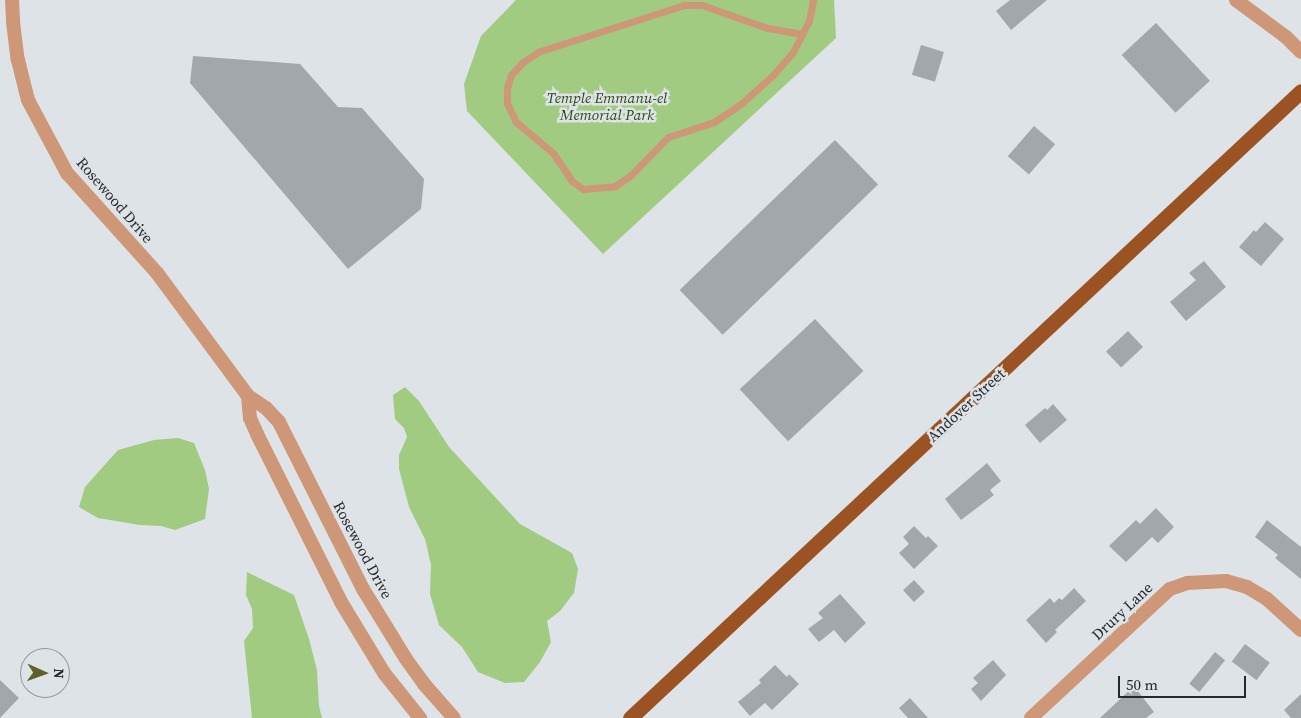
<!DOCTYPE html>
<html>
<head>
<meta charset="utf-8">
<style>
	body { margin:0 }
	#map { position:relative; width:1301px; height:718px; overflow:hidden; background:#dee3e7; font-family:"Source Serif 4",serif }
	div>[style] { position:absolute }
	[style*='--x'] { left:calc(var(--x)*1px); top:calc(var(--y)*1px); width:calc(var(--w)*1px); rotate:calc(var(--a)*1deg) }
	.green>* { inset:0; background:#a0cb81 }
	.building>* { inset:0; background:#a2a7ab; transform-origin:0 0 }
	.service>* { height:7px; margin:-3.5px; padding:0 3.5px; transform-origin:3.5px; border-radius:3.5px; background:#ce9778 }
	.minor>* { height:14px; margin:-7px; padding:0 7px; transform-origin:7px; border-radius:7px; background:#ce9778 }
	.trunk>* { height:15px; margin:-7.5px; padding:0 7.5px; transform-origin:7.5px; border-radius:7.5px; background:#9b5324 }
	span { translate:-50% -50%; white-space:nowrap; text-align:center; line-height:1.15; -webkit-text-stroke:5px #dee3e7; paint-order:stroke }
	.park-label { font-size:15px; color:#2e4b15; font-style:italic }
	.street-label { font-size:15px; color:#262829 }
	.north { position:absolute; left:20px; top:648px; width:50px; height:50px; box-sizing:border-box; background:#dee3e7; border:1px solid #94989b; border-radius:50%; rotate:92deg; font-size:14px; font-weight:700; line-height:20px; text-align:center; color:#262829 }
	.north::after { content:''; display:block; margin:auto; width:18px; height:22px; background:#5f5f2c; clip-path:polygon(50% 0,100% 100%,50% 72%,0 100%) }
	.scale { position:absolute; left:1118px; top:676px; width:128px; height:22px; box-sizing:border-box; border:2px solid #262829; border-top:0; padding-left:6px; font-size:15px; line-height:18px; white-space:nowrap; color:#262829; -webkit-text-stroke:4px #dee3e7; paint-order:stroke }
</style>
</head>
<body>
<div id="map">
	<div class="green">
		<div style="clip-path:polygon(516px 0,834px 0,836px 38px,603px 254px,467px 111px,464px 84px,481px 36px)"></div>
		<div style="clip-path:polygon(405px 387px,419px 401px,449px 447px,520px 524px,572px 553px,578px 569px,574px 593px,560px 611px,547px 621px,551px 642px,540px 662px,524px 682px,505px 683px,478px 672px,462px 647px,439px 625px,430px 594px,431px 565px,425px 539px,409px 507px,399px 469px,399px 455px,407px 437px,404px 428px,395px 419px,393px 395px)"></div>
		<div style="clip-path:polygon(178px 438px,194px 443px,205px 470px,209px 489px,205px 519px,175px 530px,161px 526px,140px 525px,98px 518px,79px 507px,85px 487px,118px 450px,154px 440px)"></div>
		<div style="clip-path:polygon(247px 572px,294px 595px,309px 639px,317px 670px,319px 706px,322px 718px,252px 718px,244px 641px,253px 628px,252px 609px,246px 595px)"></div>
	</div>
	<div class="building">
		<div style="clip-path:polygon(1010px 0,1047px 0,1011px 30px,996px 11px)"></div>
		<div style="left:1156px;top:23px;width:79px;height:47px;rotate:47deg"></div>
		<div style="left:921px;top:45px;width:24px;height:31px;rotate:17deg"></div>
		<div style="clip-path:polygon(193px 56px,300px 64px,338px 107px,362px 108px,424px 179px,421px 209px,348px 269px,190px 83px)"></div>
		<div style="left:1034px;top:126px;width:28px;height:40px;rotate:41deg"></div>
		<div style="left:835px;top:140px;width:62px;height:216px;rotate:46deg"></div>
		<div style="clip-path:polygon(1265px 222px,1284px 239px,1261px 266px,1239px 247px,1254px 230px,1256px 232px)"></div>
		<div style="clip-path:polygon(1204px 261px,1226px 287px,1186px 321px,1170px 302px,1196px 280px,1189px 273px)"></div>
		<div style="left:815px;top:319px;width:71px;height:103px;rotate:47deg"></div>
		<div style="left:1128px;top:331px;width:22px;height:30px;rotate:47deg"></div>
		<div style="clip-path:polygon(1053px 404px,1067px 420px,1040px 443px,1025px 425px,1045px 408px,1047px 410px)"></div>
		<div style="clip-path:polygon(987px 463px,1001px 481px,990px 490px,994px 495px,961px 520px,945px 499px)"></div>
		<div style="clip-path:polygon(1156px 508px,1174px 527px,1158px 543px,1152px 537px,1126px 562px,1109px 546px,1136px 520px,1140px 524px)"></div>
		<div style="clip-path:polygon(1267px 520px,1301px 547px,1301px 579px,1275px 558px,1278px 555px,1255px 537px)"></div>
		<div style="clip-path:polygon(914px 526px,926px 538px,928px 536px,938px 546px,914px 569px,899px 553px,909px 544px,903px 537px)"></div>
		<div style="left:914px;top:580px;width:16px;height:15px;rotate:47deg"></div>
		<div style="clip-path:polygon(1074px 588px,1086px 601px,1055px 630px,1057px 632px,1046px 643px,1026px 620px,1050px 598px,1054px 603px,1059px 598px,1062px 600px)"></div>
		<div style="clip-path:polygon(840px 594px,866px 623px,845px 643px,834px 630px,819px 642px,808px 629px,823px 618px,818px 613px)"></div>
		<div style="left:1245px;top:644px;width:31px;height:22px;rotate:37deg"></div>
		<div style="left:1215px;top:652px;width:13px;height:41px;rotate:39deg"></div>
		<div style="clip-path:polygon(993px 660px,1006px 675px,981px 701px,971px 689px,978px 683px,973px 678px)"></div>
		<div style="clip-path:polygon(775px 665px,787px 677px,789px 674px,799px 684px,772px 710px,765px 703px,750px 716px,738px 702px,761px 683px,759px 680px)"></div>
		<div style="clip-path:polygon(0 680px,19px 698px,0 718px)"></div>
		<div style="clip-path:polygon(1134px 686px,1154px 712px,1146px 718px,1100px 718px)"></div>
		<div style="clip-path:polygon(1301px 694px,1301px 718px,1291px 718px,1284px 710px)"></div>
		<div style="clip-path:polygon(910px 698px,928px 718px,908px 718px,899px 708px)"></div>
	</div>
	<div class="service">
		<div style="--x:802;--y:34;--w:36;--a:-170"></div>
		<div style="--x:767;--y:28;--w:69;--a:-160.5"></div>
		<div style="--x:702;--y:5;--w:18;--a:180"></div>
		<div style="--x:684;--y:5;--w:153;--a:162.2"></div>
		<div style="--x:538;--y:52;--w:18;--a:146"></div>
		<div style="--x:523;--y:62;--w:18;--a:133"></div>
		<div style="--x:511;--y:75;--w:14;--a:107"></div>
		<div style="--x:507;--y:88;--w:15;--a:90"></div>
		<div style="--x:507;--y:103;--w:21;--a:65"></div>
		<div style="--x:516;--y:122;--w:48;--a:40"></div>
		<div style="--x:553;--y:153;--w:34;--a:56"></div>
		<div style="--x:572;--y:181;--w:14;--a:36"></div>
		<div style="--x:583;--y:189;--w:32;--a:-5"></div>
		<div style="--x:615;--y:186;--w:18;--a:-34"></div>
		<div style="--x:630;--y:176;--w:54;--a:-45.7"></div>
		<div style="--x:668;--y:137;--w:48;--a:-18.1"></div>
		<div style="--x:714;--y:122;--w:34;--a:-34"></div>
		<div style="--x:742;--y:103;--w:42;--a:-42.1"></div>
		<div style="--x:773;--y:75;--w:30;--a:-49"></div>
		<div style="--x:793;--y:52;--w:35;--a:-63"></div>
		<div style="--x:809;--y:21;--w:21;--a:-79"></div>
	</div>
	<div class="minor">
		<div style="--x:12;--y:0;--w:22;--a:87"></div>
		<div style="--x:13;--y:22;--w:38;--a:83"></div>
		<div style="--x:18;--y:60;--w:41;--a:76"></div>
		<div style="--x:28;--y:100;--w:83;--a:61.9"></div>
		<div style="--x:67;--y:173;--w:135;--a:48"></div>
		<div style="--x:157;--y:273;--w:153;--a:53.5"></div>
		<div style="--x:248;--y:396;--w:22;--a:34"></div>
		<div style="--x:266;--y:408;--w:19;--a:47"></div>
		<div style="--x:279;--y:422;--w:187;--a:63.3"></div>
		<div style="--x:363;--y:589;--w:82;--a:58.4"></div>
		<div style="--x:406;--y:659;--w:31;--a:54"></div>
		<div style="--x:424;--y:684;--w:45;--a:48.6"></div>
		<div style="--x:1236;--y:0;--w:62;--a:36.5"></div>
		<div style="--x:1286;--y:37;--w:21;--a:45"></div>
		<div style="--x:248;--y:396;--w:22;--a:85"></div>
		<div style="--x:250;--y:418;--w:17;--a:66"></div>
		<div style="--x:257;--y:434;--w:188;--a:63.4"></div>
		<div style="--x:341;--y:602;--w:83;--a:58.8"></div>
		<div style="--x:384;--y:673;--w:58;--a:51.3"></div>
		<div style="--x:1031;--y:718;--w:190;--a:-42.9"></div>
		<div style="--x:1170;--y:589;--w:18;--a:-19"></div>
		<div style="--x:1187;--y:583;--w:39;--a:-3"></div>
		<div style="--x:1226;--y:581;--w:22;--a:16"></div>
		<div style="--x:1247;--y:587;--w:23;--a:31"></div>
		<div style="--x:1267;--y:599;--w:46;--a:42.4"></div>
	</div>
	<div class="trunk">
		<div style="--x:630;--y:718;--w:918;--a:-43.06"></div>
	</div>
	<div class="park-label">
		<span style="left:607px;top:106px">Temple Emmanu-el<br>Memorial Park</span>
	</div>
	<div class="street-label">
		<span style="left:115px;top:200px;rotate:49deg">Rosewood Drive</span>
		<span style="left:966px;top:405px;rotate:-43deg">Andover Street</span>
		<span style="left:363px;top:550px;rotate:62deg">Rosewood Drive</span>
		<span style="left:1122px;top:611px;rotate:-43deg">Drury Lane</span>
	</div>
	<div class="north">N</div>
	<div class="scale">50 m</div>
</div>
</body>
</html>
